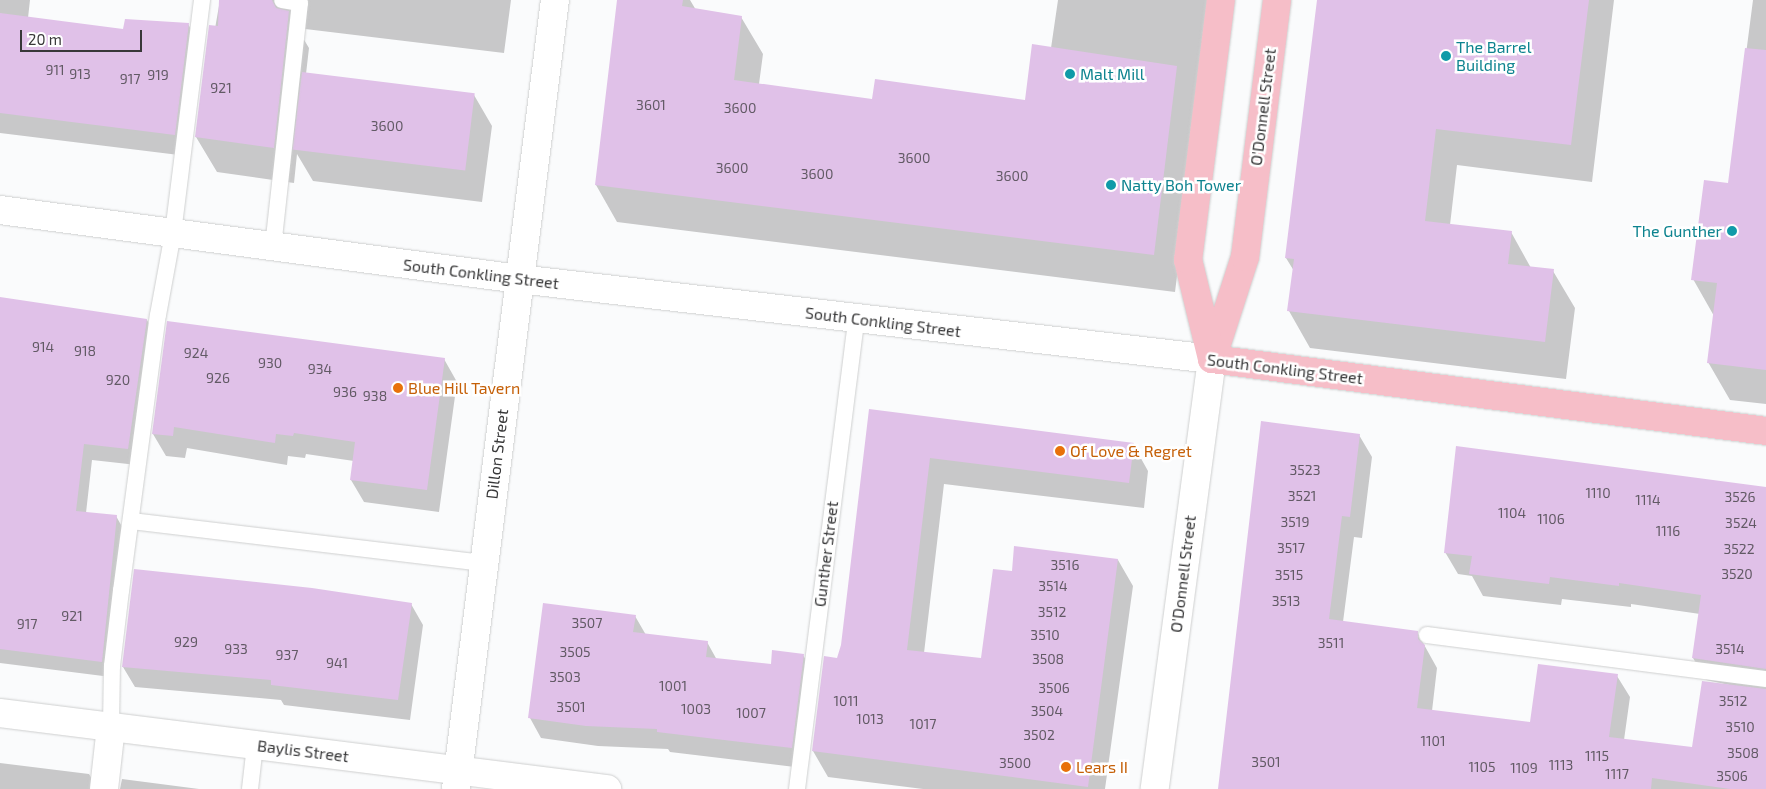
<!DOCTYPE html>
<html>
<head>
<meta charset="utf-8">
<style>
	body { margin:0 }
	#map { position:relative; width:1766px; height:789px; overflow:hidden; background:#fafbfc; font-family:"Exo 2",sans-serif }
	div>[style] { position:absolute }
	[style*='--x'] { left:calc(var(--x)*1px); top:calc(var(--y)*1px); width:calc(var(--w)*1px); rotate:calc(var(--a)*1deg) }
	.shadow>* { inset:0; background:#0003 }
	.building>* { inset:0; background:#e0c1e8; transform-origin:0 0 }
	.roads { filter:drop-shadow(0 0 1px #cecfcf) drop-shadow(0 0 1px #cecfcf) }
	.lane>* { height:16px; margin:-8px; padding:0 8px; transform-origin:8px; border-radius:8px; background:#fff }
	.street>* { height:28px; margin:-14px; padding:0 14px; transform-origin:14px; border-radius:14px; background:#fff }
	.secondary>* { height:28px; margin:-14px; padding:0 14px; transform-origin:14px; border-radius:14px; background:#fff }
	.primary>* { height:28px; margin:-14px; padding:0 14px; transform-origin:14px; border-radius:14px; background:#f6bec8 }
	.dots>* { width:14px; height:14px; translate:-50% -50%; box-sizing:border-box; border:2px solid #fff; border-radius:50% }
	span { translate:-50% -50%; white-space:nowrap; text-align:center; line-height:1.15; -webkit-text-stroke:5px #fff; paint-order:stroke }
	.number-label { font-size:14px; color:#625a65 }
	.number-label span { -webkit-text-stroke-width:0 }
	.culture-label { font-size:16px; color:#0d838f }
	.left { translate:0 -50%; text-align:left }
	.right { translate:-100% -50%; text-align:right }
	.street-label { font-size:16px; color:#383839 }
	.food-label { font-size:16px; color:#c56008 }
	.scale { position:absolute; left:20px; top:30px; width:122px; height:22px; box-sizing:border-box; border:2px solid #383839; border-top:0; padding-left:6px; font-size:15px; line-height:18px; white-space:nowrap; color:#383839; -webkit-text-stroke:4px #fff; paint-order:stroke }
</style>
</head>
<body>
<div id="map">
	<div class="shadow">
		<div style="clip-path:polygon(0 0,30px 0,28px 18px,124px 31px,188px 24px,201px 46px,187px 156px,0 133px)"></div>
		<div style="clip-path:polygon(220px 0,511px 0,504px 53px,297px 28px,309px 48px,306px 74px,474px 95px,492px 126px,482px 202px,313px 181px,297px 154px,294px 183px,217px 172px,196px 137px)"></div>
		<div style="clip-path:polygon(653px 0,690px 0,696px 10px,741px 17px,763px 54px,759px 84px,873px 101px,1026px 102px,1051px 48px,1058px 0,1212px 0,1175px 292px,617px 222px,596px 185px)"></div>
		<div style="clip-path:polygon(1318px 0,1614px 0,1592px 182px,1457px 165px,1450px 225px,1511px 232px,1531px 268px,1553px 271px,1575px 308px,1566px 379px,1310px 348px,1289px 311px,1294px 271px,1286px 258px)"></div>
		<div style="clip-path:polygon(1753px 0,1766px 0,1766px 404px,1730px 400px,1708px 362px,1714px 316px,1693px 279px,1729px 185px)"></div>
		<div style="clip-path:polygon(0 299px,147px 320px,156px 336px,137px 465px,92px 460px,86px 513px,116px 516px,125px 532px,111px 677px,0 663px)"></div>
		<div style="clip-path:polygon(168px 323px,444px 359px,457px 382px,439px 512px,364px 502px,351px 480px,354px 461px,306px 454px,305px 458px,288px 456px,287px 465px,187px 448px,185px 458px,166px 456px,153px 434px)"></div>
		<div style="clip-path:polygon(870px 410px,1133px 444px,1148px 471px,1144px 508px,944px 484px,924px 653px,982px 659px,1013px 572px,1118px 560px,1133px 586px,1105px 789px,923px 789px,828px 777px,813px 751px,842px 645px)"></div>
		<div style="clip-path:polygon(1359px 435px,1372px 457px,1362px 538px,1354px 537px,1343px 622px,1417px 632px,1437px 668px,1432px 711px,1532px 724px,1617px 676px,1630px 697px,1624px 740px,1693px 748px,1734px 686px,1706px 680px,1693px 658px,1700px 614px,1631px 604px,1631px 607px,1562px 599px,1561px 605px,1483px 596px,1472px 576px,1458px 574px,1445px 552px,1766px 488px,1766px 789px,1219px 789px)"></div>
		<div style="clip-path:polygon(411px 604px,423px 625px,410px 720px,284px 705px,281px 700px,135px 687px,123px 667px)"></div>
		<div style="clip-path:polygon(635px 616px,646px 635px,707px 642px,717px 660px,772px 665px,803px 655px,815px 676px,803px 768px,670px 752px,668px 749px,598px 746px,541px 738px,530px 718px)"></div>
		<div style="clip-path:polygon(0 763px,89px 774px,98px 789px,0 789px)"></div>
		<div style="clip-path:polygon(122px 779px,199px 789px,120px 789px)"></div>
	</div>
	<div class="building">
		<div style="clip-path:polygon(219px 0,272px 0,276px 8px,289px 11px,274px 148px,195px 137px,209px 25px,218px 26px)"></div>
		<div style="clip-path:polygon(617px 0,683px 0,682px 6px,742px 16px,734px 80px,872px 99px,875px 79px,1025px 100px,1032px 44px,1177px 66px,1154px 255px,595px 185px)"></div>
		<div style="clip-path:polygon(1317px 0,1589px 0,1571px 145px,1436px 129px,1425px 221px,1512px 231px,1508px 264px,1554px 269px,1545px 342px,1287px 311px,1294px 259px,1285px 258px)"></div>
		<div style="clip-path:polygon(0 13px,123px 29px,125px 19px,189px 23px,175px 135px,0 113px)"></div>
		<div style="clip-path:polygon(1745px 48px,1766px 50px,1766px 370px,1707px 363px,1717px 283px,1691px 280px,1704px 180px,1728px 183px)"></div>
		<div style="left:302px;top:72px;width:174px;height:78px;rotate:7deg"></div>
		<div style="clip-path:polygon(0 297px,147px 319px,128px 449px,84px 444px,76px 511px,117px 515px,102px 662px,0 649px)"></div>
		<div style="clip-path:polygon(167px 321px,445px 358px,427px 490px,350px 480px,355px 442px,294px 433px,293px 436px,276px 434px,275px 443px,174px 427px,173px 436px,152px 434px)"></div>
		<div style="clip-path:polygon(869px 409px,1134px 443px,1129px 483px,930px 458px,907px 650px,981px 658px,993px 569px,1012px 571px,1014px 546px,1118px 559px,1088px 787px,812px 751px,824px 656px,837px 658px,841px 645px)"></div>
		<div style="clip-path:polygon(1261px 421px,1360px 434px,1350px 517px,1342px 516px,1329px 619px,1418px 631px,1418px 639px,1425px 645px,1417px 708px,1530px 722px,1538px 664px,1618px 674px,1609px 737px,1692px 747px,1702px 681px,1766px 689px,1766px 789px,1730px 789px,1652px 778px,1651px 789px,1218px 789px)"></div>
		<div style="clip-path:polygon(1456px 446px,1766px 487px,1766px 669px,1692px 658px,1701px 595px,1619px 583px,1619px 586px,1550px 577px,1549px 584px,1469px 574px,1472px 556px,1444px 553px)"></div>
		<div style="clip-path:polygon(134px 569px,312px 588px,412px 603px,398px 700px,271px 685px,271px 680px,122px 667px)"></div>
		<div style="clip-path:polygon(543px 603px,636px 615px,633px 632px,708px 641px,706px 657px,771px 664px,772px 650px,804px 654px,792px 748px,657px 732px,657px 729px,586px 726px,528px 718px)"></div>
	</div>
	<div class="roads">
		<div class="lane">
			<div style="--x:273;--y:247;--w:245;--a:-83.7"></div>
			<div style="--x:300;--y:3;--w:18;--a:-171"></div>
			<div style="--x:131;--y:521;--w:355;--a:6.8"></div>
			<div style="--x:1427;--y:635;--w:342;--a:7.4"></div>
			<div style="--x:111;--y:727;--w:61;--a:-89.1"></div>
			<div style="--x:112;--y:666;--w:76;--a:-83.2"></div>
			<div style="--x:121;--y:591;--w:278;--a:-82.4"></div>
			<div style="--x:158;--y:315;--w:83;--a:-79.6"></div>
			<div style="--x:173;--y:233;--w:235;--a:-82.9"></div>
			<div style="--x:250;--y:789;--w:44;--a:-83.5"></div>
			<div style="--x:797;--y:789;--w:474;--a:-82.8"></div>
		</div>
		<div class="street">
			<div style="--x:0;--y:713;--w:612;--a:7.14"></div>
			<div style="--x:104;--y:789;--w:62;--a:-83.6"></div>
			<div style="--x:456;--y:789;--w:795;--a:-82.85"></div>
		</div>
		<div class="secondary">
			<div style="--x:0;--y:210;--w:524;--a:7.57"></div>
			<div style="--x:519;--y:279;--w:698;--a:6.59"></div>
			<div style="--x:1212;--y:359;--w:434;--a:97.6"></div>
		</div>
		<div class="primary">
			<div style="--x:1212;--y:359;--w:559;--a:7.4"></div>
			<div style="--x:1212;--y:359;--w:107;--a:-72.1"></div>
			<div style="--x:1245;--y:257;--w:259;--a:-82.9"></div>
			<div style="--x:1212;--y:359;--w:102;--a:-103.6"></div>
			<div style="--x:1188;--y:260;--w:262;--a:-82.8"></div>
		</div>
	</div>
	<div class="dots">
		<div style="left:1446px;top:56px;background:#0f9aa8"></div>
		<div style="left:1070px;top:74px;background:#0f9aa8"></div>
		<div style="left:1111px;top:185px;background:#0f9aa8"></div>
		<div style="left:1732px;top:231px;background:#0f9aa8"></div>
		<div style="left:398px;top:388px;background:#e8710a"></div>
		<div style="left:1060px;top:451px;background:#e8710a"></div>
		<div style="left:1066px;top:767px;background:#e8710a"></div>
	</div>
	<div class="number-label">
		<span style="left:55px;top:70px">911</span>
		<span style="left:80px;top:74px">913</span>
		<span style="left:158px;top:75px">919</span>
		<span style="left:130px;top:79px">917</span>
		<span style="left:221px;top:88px">921</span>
		<span style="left:651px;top:105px">3601</span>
		<span style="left:740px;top:108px">3600</span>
		<span style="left:387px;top:126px">3600</span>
		<span style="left:914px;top:158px">3600</span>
		<span style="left:732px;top:168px">3600</span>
		<span style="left:817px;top:174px">3600</span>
		<span style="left:1012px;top:176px">3600</span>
		<span style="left:43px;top:347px">914</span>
		<span style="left:85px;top:351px">918</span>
		<span style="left:196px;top:353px">924</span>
		<span style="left:270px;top:363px">930</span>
		<span style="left:320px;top:369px">934</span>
		<span style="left:218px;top:378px">926</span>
		<span style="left:118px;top:380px">920</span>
		<span style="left:345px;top:392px">936</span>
		<span style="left:375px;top:396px">938</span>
		<span style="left:1305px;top:470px">3523</span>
		<span style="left:1598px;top:493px">1110</span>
		<span style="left:1302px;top:496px">3521</span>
		<span style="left:1740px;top:497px">3526</span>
		<span style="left:1648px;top:500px">1114</span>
		<span style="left:1512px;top:513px">1104</span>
		<span style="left:1551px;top:519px">1106</span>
		<span style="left:1295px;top:522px">3519</span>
		<span style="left:1741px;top:523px">3524</span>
		<span style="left:1668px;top:531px">1116</span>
		<span style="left:1291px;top:548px">3517</span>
		<span style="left:1739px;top:549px">3522</span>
		<span style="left:1065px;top:565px">3516</span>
		<span style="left:1737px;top:574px">3520</span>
		<span style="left:1289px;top:575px">3515</span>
		<span style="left:1053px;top:586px">3514</span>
		<span style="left:1286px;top:601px">3513</span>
		<span style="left:1052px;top:612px">3512</span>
		<span style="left:72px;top:616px">921</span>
		<span style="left:587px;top:623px">3507</span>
		<span style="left:27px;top:624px">917</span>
		<span style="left:1045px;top:635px">3510</span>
		<span style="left:186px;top:642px">929</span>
		<span style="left:1331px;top:643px">3511</span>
		<span style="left:236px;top:649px">933</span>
		<span style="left:1730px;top:649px">3514</span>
		<span style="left:575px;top:652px">3505</span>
		<span style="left:287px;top:655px">937</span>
		<span style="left:1048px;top:659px">3508</span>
		<span style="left:337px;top:663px">941</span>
		<span style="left:565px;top:677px">3503</span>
		<span style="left:673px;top:686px">1001</span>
		<span style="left:1054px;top:688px">3506</span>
		<span style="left:846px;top:701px">1011</span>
		<span style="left:1733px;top:701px">3512</span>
		<span style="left:571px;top:707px">3501</span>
		<span style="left:696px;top:709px">1003</span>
		<span style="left:1047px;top:711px">3504</span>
		<span style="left:751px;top:713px">1007</span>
		<span style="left:870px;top:719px">1013</span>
		<span style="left:923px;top:724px">1017</span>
		<span style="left:1740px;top:727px">3510</span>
		<span style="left:1039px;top:735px">3502</span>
		<span style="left:1433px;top:741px">1101</span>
		<span style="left:1743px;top:753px">3508</span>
		<span style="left:1597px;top:756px">1115</span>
		<span style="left:1266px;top:762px">3501</span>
		<span style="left:1015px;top:763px">3500</span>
		<span style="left:1561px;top:765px">1113</span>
		<span style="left:1482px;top:767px">1105</span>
		<span style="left:1524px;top:768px">1109</span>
		<span style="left:1617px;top:774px">1117</span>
		<span style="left:1732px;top:776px">3506</span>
	</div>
	<div class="culture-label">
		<span class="left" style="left:1456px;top:56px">The Barrel<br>Building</span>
		<span class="left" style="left:1080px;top:74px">Malt Mill</span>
		<span class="left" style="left:1121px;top:185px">Natty Boh Tower</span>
		<span class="right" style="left:1722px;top:231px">The Gunther</span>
	</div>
	<div class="street-label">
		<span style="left:1263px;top:107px;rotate:-83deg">O'Donnell Street</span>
		<span style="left:481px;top:274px;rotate:7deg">South Conkling Street</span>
		<span style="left:883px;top:322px;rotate:7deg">South Conkling Street</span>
		<span style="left:1285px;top:369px;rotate:7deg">South Conkling Street</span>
		<span style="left:497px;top:454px;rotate:-83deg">Dillon Street</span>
		<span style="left:826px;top:554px;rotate:-83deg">Gunther Street</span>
		<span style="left:1183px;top:574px;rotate:-83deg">O'Donnell Street</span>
		<span style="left:303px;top:751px;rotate:7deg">Baylis Street</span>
	</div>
	<div class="food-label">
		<span class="left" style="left:408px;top:388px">Blue Hill Tavern</span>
		<span class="left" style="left:1070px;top:451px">Of Love &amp; Regret</span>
		<span class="left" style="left:1076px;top:767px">Lears II</span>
	</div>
	<div class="scale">20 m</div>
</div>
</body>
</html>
